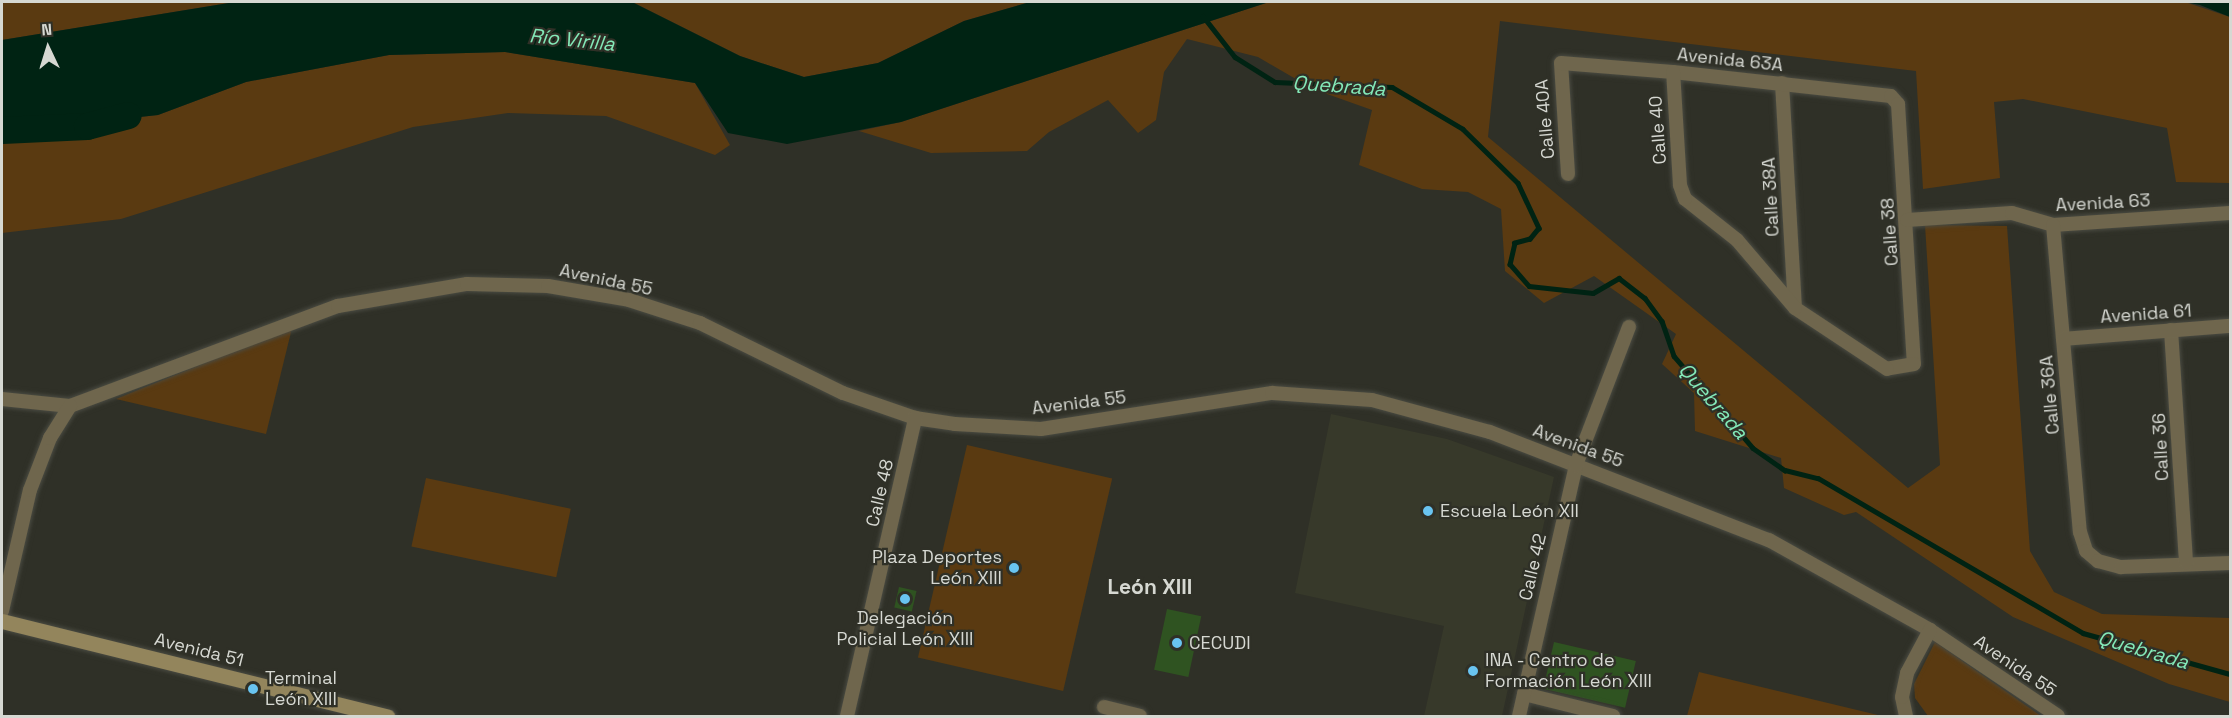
<!DOCTYPE html>
<html>
<head>
<meta charset="utf-8">
<style>
	body { margin:0 }
	#map { position:relative; width:2232px; height:718px; overflow:hidden; background:#2f3027; font-family:"Space Grotesk",sans-serif }
	div>[style] { position:absolute }
	[style*='--x'] { left:calc(var(--x)*1px); top:calc(var(--y)*1px); width:calc(var(--w)*1px); rotate:calc(var(--a)*1deg) }
	.built>* { inset:0; background:#37392a }
	.green>* { inset:0; background:#5a3a11; transform-origin:0 0 }
	.water>* { inset:0; background:#002313 }
	.stream>* { height:4.5px; margin:-2.25px; padding:0 2.25px; transform-origin:2.25px; border-radius:2.25px; background:#002313 }
	.river>* { height:27px; margin:-13.5px; padding:0 13.5px; transform-origin:13.5px; border-radius:13.5px; background:#002313 }
	.building>* { inset:0; background:#2f5321; transform-origin:0 0 }
	.roads { filter:drop-shadow(0 0 2px #4a4b42) drop-shadow(0 0 2px #4a4b42) }
	.street>* { height:14px; margin:-7px; padding:0 7px; transform-origin:7px; border-radius:7px; background:#6f664d }
	.secondary>* { height:15px; margin:-7.5px; padding:0 7.5px; transform-origin:7.5px; border-radius:7.5px; background:#93855c }
	.dots>* { width:16px; height:16px; translate:-50% -50%; box-sizing:border-box; border:3px solid #2f3027; border-radius:50% }
	span { translate:-50% -50%; white-space:nowrap; text-align:center; line-height:1.15; -webkit-text-stroke:4.5px #2f3027; paint-order:stroke }
	.street-label { font-size:18px; color:#d6d8d2 }
	.poi-label { font-size:18px; color:#d6d8d2 }
	.left { translate:0 -50%; text-align:left }
	.right { translate:-100% -50%; text-align:right }
	.water-label { font-size:20px; color:#84e9b8; font-style:italic }
	.quarter-label { font-size:21px; color:#d6d8d2; font-weight:700 }
	.frame { position:absolute; inset:0; border:3px solid #d6d8d2; pointer-events:none }
	.north { position:absolute; left:18px; top:18px; width:60px; height:60px; -webkit-text-stroke:4px #2f3027; paint-order:stroke; rotate:356deg; font-size:16px; font-weight:700; line-height:24px; text-align:center; color:#d6d8d2 }
	.north::after { content:''; display:block; margin:auto; width:21px; height:27px; background:#d6d8d2; clip-path:polygon(50% 0,100% 100%,50% 72%,0 100%) }
</style>
</head>
<body>
<div id="map">
	<div class="built">
		<div style="clip-path:polygon(1331px 414px,1447px 439px,1554px 477px,1502px 716px,1424px 716px,1444px 626px,1295px 593px)"></div>
	</div>
	<div class="green">
		<div style="clip-path:polygon(2px 2px,235px 2px,2px 40px)"></div>
		<div style="clip-path:polygon(632px 2px,1030px 2px,964px 21px,878px 63px,804px 77px,740px 56px)"></div>
		<div style="clip-path:polygon(1269px 2px,2185px 2px,2230px 17px,2230px 183px,2176px 182px,2167px 128px,2023px 99px,1994px 102px,2000px 178px,1923px 189px,1916px 71px,1500px 21px,1488px 137px,1908px 488px,1940px 465px,1925px 225px,2007px 226px,2030px 551px,2054px 592px,2102px 614px,2230px 618px,2230px 702px,2169px 684px,2013px 617px,1856px 512px,1844px 515px,1784px 488px,1781px 458px,1695px 431px,1694px 393px,1662px 364px,1676px 334px,1594px 276px,1544px 303px,1505px 271px,1501px 209px,1468px 192px,1422px 189px,1359px 165px,1372px 110px,1313px 89px,1258px 57px,1187px 39px,1164px 72px,1156px 120px,1138px 133px,1108px 100px,1049px 132px,1027px 151px,931px 153px,859px 131px,901px 122px)"></div>
		<div style="clip-path:polygon(505px 52px,695px 83px,730px 145px,715px 155px,606px 116px,508px 113px,413px 127px,121px 219px,2px 233px,2px 132px,158px 115px,246px 82px,389px 55px)"></div>
		<div style="clip-path:polygon(292px 328px,266px 434px,116px 399px,128px 394px)"></div>
		<div style="left:967px;top:445px;width:149px;height:218px;rotate:13deg"></div>
		<div style="left:426px;top:478px;width:148px;height:70px;rotate:12deg"></div>
		<div style="clip-path:polygon(1935px 642px,2041px 716px,1928px 716px,1915px 698px,1914px 684px)"></div>
		<div style="clip-path:polygon(1699px 672px,1882px 716px,1687px 716px)"></div>
	</div>
	<div class="water">
		<div style="clip-path:polygon(235px 2px,632px 2px,740px 56px,804px 77px,878px 63px,964px 21px,1030px 2px,1269px 2px,901px 122px,787px 144px,728px 133px,695px 83px,505px 52px,389px 55px,246px 82px,158px 115px,2px 132px,2px 40px)"></div>
		<div style="clip-path:polygon(2185px 2px,2230px 2px,2230px 17px,2200px 5px)"></div>
	</div>
	<div class="stream">
		<div style="--x:1203;--y:16;--w:52;--a:52"></div>
		<div style="--x:1235;--y:57;--w:47;--a:32"></div>
		<div style="--x:1275;--y:82;--w:117;--a:2.4"></div>
		<div style="--x:1392;--y:87;--w:82;--a:30.6"></div>
		<div style="--x:1463;--y:129;--w:77;--a:44.5"></div>
		<div style="--x:1518;--y:183;--w:50;--a:65"></div>
		<div style="--x:1539;--y:228;--w:14;--a:129"></div>
		<div style="--x:1530;--y:239;--w:16;--a:165"></div>
		<div style="--x:1515;--y:243;--w:22;--a:103"></div>
		<div style="--x:1510;--y:264;--w:29;--a:49"></div>
		<div style="--x:1529;--y:286;--w:64;--a:6.2"></div>
		<div style="--x:1593;--y:293;--w:30;--a:-30"></div>
		<div style="--x:1619;--y:278;--w:33;--a:38"></div>
		<div style="--x:1645;--y:298;--w:29;--a:54"></div>
		<div style="--x:1662;--y:321;--w:37;--a:71"></div>
		<div style="--x:1674;--y:356;--w:121;--a:49.3"></div>
		<div style="--x:1753;--y:448;--w:39;--a:35"></div>
		<div style="--x:1785;--y:470;--w:34;--a:14"></div>
		<div style="--x:1818;--y:478;--w:307;--a:30.3"></div>
		<div style="--x:2083;--y:633;--w:153;--a:15.6"></div>
	</div>
	<div class="river">
		<div style="--x:2;--y:130;--w:85;--a:-2.7"></div>
		<div style="--x:87;--y:126;--w:42;--a:-15"></div>
	</div>
	<div class="building">
		<div style="left:899px;top:587px;width:18px;height:21px;rotate:13deg"></div>
		<div style="left:1167px;top:609px;width:35px;height:62px;rotate:12deg"></div>
		<div style="left:1554px;top:642px;width:84px;height:48px;rotate:13deg"></div>
	</div>
	<div class="roads">
		<div class="street">
			<div style="--x:1782;--y:83;--w:225;--a:86.7"></div>
			<div style="--x:1568;--y:174;--w:111;--a:-93.6"></div>
			<div style="--x:1561;--y:63;--w:112;--a:4.6"></div>
			<div style="--x:1673;--y:72;--w:219;--a:6.3"></div>
			<div style="--x:1891;--y:96;--w:11;--a:49"></div>
			<div style="--x:1898;--y:104;--w:260;--a:86.5"></div>
			<div style="--x:1914;--y:364;--w:27;--a:170"></div>
			<div style="--x:1887;--y:369;--w:110;--a:-146.5"></div>
			<div style="--x:1795;--y:308;--w:89;--a:-130.5"></div>
			<div style="--x:1737;--y:240;--w:66;--a:-141.7"></div>
			<div style="--x:1685;--y:199;--w:15;--a:-110"></div>
			<div style="--x:1680;--y:185;--w:113;--a:-93.5"></div>
			<div style="--x:1907;--y:220;--w:105;--a:-3.8"></div>
			<div style="--x:2012;--y:213;--w:43;--a:16.3"></div>
			<div style="--x:2053;--y:225;--w:177;--a:-3.9"></div>
			<div style="--x:2053;--y:225;--w:308;--a:85"></div>
			<div style="--x:2080;--y:532;--w:20;--a:72"></div>
			<div style="--x:2086;--y:551;--w:16;--a:40"></div>
			<div style="--x:2098;--y:561;--w:24;--a:15"></div>
			<div style="--x:2121;--y:567;--w:109;--a:-2.1"></div>
			<div style="--x:2171;--y:330;--w:233;--a:86.3"></div>
			<div style="--x:2063;--y:339;--w:168;--a:-4.5"></div>
			<div style="--x:2;--y:399;--w:68;--a:5.9"></div>
			<div style="--x:70;--y:406;--w:286;--a:-20.5"></div>
			<div style="--x:338;--y:306;--w:131;--a:-9.7"></div>
			<div style="--x:467;--y:284;--w:81;--a:1.4"></div>
			<div style="--x:548;--y:286;--w:82;--a:9.8"></div>
			<div style="--x:629;--y:300;--w:75;--a:17.9"></div>
			<div style="--x:700;--y:323;--w:159;--a:26.1"></div>
			<div style="--x:843;--y:393;--w:76;--a:19.1"></div>
			<div style="--x:915;--y:418;--w:40;--a:8.5"></div>
			<div style="--x:955;--y:424;--w:86;--a:3.3"></div>
			<div style="--x:1041;--y:429;--w:234;--a:-8.9"></div>
			<div style="--x:1272;--y:393;--w:100;--a:4"></div>
			<div style="--x:1372;--y:400;--w:122;--a:15.2"></div>
			<div style="--x:1490;--y:432;--w:299;--a:21.2"></div>
			<div style="--x:1769;--y:540;--w:184;--a:29.2"></div>
			<div style="--x:1930;--y:630;--w:154;--a:33.9"></div>
			<div style="--x:2;--y:611;--w:124;--a:-77"></div>
			<div style="--x:30;--y:490;--w:56;--a:-69"></div>
			<div style="--x:50;--y:438;--w:38;--a:-58"></div>
			<div style="--x:1524;--y:694;--w:92;--a:13.9"></div>
			<div style="--x:1104;--y:707;--w:37;--a:14"></div>
			<div style="--x:847;--y:716;--w:306;--a:-77.1"></div>
			<div style="--x:1519;--y:716;--w:257;--a:-77.2"></div>
			<div style="--x:1576;--y:465;--w:148;--a:-69"></div>
			<div style="--x:1906;--y:716;--w:19;--a:-102"></div>
			<div style="--x:1902;--y:697;--w:25;--a:-78"></div>
			<div style="--x:1907;--y:673;--w:49;--a:-61.9"></div>
		</div>
		<div class="secondary">
			<div style="--x:2;--y:621;--w:397;--a:13.9"></div>
		</div>
	</div>
	<div class="dots">
		<div style="left:1428px;top:511px;background:#69c4f0"></div>
		<div style="left:1014px;top:568px;background:#69c4f0"></div>
		<div style="left:905px;top:599px;background:#69c4f0"></div>
		<div style="left:1177px;top:643px;background:#69c4f0"></div>
		<div style="left:1473px;top:671px;background:#69c4f0"></div>
		<div style="left:253px;top:689px;background:#69c4f0"></div>
	</div>
	<div class="street-label">
		<span style="left:1730px;top:60px;rotate:6deg">Avenida 63A</span>
		<span style="left:1545px;top:119px;rotate:-95deg">Calle 40A</span>
		<span style="left:1658px;top:130px;rotate:-94deg">Calle 40</span>
		<span style="left:1771px;top:197px;rotate:-93deg">Calle 38A</span>
		<span style="left:2103px;top:203px;rotate:-3deg">Avenida 63</span>
		<span style="left:1890px;top:232px;rotate:-94deg">Calle 38</span>
		<span style="left:606px;top:280px;rotate:12deg">Avenida 55</span>
		<span style="left:2146px;top:314px;rotate:-4deg">Avenida 61</span>
		<span style="left:2050px;top:395px;rotate:-95deg">Calle 36A</span>
		<span style="left:1079px;top:403px;rotate:-7deg">Avenida 55</span>
		<span style="left:1578px;top:446px;rotate:20deg">Avenida 55</span>
		<span style="left:2161px;top:447px;rotate:-93deg">Calle 36</span>
		<span style="left:880px;top:493px;rotate:-77deg">Calle 48</span>
		<span style="left:1533px;top:567px;rotate:-77deg">Calle 42</span>
		<span style="left:199px;top:650px;rotate:14deg">Avenida 51</span>
		<span style="left:2015px;top:666px;rotate:34deg">Avenida 55</span>
	</div>
	<div class="poi-label">
		<span class="left" style="left:1440px;top:511px">Escuela León XII</span>
		<span class="right" style="left:1002px;top:568px">Plaza Deportes<br>León XIII</span>
		<span style="left:905px;top:629px">Delegación<br>Policial León XIII</span>
		<span class="left" style="left:1189px;top:643px">CECUDI</span>
		<span class="left" style="left:1485px;top:671px">INA - Centro de<br>Formación León XIII</span>
		<span class="left" style="left:265px;top:689px">Terminal<br>León XIII</span>
	</div>
	<div class="water-label">
		<span style="left:572px;top:40px;rotate:6deg">Río Virilla</span>
		<span style="left:1339px;top:86px;rotate:4deg">Quebrada</span>
		<span style="left:1713px;top:401px;rotate:49deg">Quebrada</span>
		<span style="left:2143px;top:650px;rotate:16deg">Quebrada</span>
	</div>
	<div class="quarter-label">
		<span style="left:1150px;top:587px">León XIII</span>
	</div>
	<div class="frame"></div>
	<div class="north">N</div>
</div>
</body>
</html>
